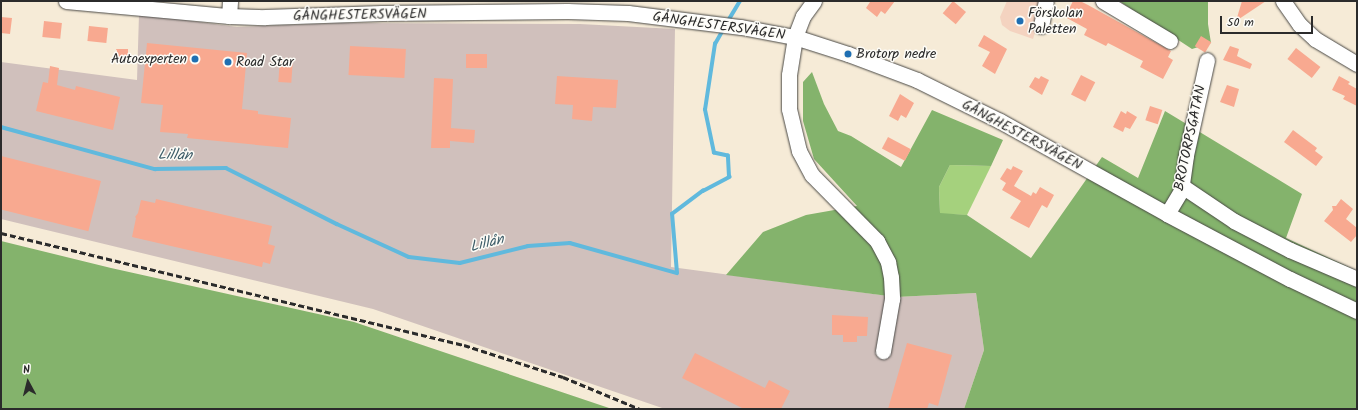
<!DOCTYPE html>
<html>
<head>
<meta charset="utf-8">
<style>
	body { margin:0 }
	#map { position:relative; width:1358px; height:410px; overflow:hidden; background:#f6ebd7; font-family:Kalam,sans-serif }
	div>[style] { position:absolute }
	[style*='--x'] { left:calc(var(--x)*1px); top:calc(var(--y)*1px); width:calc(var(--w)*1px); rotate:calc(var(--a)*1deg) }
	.built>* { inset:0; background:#f4d3c0 }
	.industrial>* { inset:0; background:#d0c0bc }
	.green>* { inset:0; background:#a5d17d }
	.forest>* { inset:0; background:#84b36c }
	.stream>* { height:3.5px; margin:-1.75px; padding:0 1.75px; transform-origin:1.75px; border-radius:1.75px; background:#60b9dd }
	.building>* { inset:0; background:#f8a990; transform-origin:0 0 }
	.roads { filter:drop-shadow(0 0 1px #494845) drop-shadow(0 0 1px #494845) }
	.minor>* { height:15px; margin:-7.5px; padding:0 7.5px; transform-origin:7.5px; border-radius:7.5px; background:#fff }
	.rail>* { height:3px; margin-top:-1.5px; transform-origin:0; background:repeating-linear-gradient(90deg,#2b2b2b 0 6px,transparent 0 9px) }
	.dots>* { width:11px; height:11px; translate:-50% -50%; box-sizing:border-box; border:2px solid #fdfcf7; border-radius:50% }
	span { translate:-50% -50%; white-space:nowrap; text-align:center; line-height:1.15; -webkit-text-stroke:3px #fdfcf7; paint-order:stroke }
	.poi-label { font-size:14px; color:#2b2b2b }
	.left { translate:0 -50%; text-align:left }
	.right { translate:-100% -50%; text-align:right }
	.street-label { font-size:14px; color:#2b2b2b }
	.water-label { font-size:15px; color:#3e5d69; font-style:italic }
	.frame { position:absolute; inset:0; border:2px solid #2b2b2b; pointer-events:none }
	.north { position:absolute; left:8px; top:362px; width:40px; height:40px; -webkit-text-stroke:3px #fdfcf7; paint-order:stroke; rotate:353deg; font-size:11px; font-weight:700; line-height:16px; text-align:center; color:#2b2b2b }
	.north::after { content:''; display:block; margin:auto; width:14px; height:18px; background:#2b2b2b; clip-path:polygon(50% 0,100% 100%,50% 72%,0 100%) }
	.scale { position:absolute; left:1220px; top:16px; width:93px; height:18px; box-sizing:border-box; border:2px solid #2b2b2b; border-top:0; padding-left:5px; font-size:12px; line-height:14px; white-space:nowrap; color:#2b2b2b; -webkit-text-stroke:3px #fdfcf7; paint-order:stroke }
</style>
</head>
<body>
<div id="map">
	<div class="built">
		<div style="clip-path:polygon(1007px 1px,1045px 1px,1033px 39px,1010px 31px,1002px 25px,1000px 17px)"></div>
	</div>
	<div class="industrial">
		<div style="clip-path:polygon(139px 14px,237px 27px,342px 23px,580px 24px,675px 29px,671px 267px,896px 297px,976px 293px,984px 350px,964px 409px,665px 409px,373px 309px,1px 219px,1px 62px,137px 80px)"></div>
	</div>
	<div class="green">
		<div style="clip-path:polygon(950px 165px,991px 166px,967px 215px,940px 214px,939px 187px)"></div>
	</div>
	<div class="forest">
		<div style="clip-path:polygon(1119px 1px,1208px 1px,1208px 24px,1211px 43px,1192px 49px)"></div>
		<div style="clip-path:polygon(812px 72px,824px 104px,838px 131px,851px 136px,901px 167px,932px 110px,1003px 140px,991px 166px,950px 165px,939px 187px,940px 213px,967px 215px,1031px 258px,1102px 157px,1138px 178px,1165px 111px,1302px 194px,1286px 238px,1357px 271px,1357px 409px,964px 409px,984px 350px,976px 293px,896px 297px,726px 275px,763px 232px,806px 215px,857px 206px,814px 159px,803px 121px,803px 82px)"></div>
		<div style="clip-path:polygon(1px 241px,111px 268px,354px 322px,612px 409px,1px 409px)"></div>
	</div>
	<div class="stream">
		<div style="--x:728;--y:21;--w:23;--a:-59"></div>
		<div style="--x:1;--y:127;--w:160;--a:15.3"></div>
		<div style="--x:155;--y:169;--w:71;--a:-0.8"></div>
		<div style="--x:226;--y:168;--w:124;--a:26.8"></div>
		<div style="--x:337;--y:224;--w:79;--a:24.6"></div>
		<div style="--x:409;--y:257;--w:51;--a:6.7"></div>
		<div style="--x:460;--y:263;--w:70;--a:-14"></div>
		<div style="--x:528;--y:246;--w:42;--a:-4.1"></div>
		<div style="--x:570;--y:243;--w:111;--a:15.7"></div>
		<div style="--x:677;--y:273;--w:59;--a:-94.8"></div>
		<div style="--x:672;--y:214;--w:39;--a:-37"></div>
		<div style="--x:703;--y:191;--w:30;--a:-28"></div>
		<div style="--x:729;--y:177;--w:21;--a:-93"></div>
		<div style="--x:728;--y:156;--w:14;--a:-168"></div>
		<div style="--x:714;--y:153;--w:44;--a:-101.8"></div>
		<div style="--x:705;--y:110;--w:67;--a:-81.4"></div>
		<div style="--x:715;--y:44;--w:16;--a:-60"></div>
	</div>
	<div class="building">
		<div style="clip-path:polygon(869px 1px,895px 1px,885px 14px,881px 11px,877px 17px,866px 8px,870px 2px)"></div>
		<div style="left:953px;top:1px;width:17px;height:16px;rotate:40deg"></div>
		<div style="clip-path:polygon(1073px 1px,1080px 1px,1088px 5px,1171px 51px,1168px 57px,1173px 60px,1163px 79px,1140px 67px,1143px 61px,1108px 43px,1106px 46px,1084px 35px,1087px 29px,1065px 17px)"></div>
		<div style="clip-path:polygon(1242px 1px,1266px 1px,1236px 21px)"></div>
		<div style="clip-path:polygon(1px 17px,12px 18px,10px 34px,1px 33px)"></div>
		<div style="left:44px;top:21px;width:18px;height:16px;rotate:6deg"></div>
		<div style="left:89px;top:26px;width:19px;height:15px;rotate:6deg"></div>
		<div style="clip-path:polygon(984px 35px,1007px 49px,995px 74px,982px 66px,990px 52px,978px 46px)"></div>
		<div style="left:1201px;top:36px;width:12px;height:12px;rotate:31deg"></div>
		<div style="clip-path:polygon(147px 43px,247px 53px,242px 109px,258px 111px,258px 114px,291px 118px,288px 148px,187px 138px,188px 134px,160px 132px,163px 105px,141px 103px)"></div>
		<div style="left:350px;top:46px;width:56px;height:29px;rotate:3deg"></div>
		<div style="clip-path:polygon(1230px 46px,1239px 49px,1237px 56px,1252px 64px,1250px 69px,1223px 60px)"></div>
		<div style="left:1296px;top:48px;width:31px;height:14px;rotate:38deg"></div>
		<div style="left:116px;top:49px;width:12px;height:11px"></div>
		<div style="left:466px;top:54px;width:21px;height:14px"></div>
		<div style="left:280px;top:58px;width:13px;height:24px;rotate:4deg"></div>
		<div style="clip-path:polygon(50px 66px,59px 68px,57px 85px,75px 90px,76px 86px,120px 97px,113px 130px,36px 111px,43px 82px,48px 83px)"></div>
		<div style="left:1081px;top:75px;width:16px;height:22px;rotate:27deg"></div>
		<div style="clip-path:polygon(557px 76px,618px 80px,616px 108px,593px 107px,592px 121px,572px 119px,573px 105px,555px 104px)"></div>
		<div style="clip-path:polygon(1041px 76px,1049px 80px,1042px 95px,1029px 87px,1035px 77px,1039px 79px)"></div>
		<div style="clip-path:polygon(1339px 76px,1350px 82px,1348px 84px,1357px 89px,1357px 106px,1343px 99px,1345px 96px,1332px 90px)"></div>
		<div style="clip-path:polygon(434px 78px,453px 79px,451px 128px,475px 130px,474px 143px,450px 141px,450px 148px,431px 148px)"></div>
		<div style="clip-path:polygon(1227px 85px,1239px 89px,1234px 107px,1220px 102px)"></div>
		<div style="clip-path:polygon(900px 94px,914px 103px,906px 118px,901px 115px,898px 121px,889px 116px)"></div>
		<div style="left:1150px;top:106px;width:13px;height:15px;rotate:18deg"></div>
		<div style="clip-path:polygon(1121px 111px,1126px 114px,1127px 111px,1137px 117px,1130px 129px,1125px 127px,1123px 132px,1113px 127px)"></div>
		<div style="clip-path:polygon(1293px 130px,1317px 148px,1315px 151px,1323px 157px,1316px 166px,1284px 142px)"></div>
		<div style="left:888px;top:137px;width:26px;height:13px;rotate:28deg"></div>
		<div style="left:1px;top:156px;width:103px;height:52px;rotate:14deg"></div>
		<div style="clip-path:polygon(1013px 166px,1023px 171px,1014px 186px,1031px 196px,1033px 192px,1036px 194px,1040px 187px,1054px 195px,1047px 208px,1042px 205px,1029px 228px,1010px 218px,1021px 201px,1002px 190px,1006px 183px,1000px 179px,1007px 168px,1011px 170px)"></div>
		<div style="clip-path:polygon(156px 199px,272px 226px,268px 244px,275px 246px,270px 264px,263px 262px,262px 267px,132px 237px,136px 218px,135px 217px,138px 213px,141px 200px,155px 203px)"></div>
		<div style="clip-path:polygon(1341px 199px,1353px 209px,1346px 219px,1357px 228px,1357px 235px,1351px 242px,1324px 221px,1333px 210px,1332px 206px,1336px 206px)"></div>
		<div style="clip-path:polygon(832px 315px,868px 317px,867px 336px,857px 336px,857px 342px,843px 342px,843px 335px,832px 335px)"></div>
		<div style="clip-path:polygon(907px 343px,952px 355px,938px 406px,929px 403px,927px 409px,888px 409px)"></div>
		<div style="clip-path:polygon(695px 353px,765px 388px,769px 380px,790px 391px,781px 409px,744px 409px,682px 378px)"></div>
	</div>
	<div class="roads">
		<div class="minor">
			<div style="--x:66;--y:1;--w:164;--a:5.3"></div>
			<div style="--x:229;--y:16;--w:36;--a:2"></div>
			<div style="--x:265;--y:17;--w:117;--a:-2"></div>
			<div style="--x:382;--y:13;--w:185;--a:-0.6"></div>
			<div style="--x:567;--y:11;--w:61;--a:1.9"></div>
			<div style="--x:628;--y:13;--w:114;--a:7.1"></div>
			<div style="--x:741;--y:27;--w:55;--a:10.5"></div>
			<div style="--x:795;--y:37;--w:56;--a:17.8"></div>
			<div style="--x:848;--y:54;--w:74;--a:20.6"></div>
			<div style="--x:917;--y:80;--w:93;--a:26.3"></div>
			<div style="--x:1000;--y:121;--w:191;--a:29.1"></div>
			<div style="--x:1167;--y:214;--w:139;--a:27.9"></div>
			<div style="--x:1290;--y:279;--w:74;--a:25.5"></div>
			<div style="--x:814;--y:1;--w:19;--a:126"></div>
			<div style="--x:803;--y:16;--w:22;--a:111"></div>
			<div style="--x:795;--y:37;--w:38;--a:99"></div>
			<div style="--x:789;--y:75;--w:34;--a:90"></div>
			<div style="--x:789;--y:109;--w:43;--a:76.6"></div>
			<div style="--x:799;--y:151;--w:27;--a:62"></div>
			<div style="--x:812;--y:175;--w:93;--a:45.4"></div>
			<div style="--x:877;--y:241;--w:24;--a:62"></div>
			<div style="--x:888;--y:262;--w:15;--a:79"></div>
			<div style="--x:891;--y:277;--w:22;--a:87"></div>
			<div style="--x:892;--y:299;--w:53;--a:99.8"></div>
			<div style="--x:1103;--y:1;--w:78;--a:30.8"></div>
			<div style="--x:1283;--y:1;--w:29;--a:55"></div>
			<div style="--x:1300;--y:25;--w:21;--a:43"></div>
			<div style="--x:1315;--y:39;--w:49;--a:30.8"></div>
			<div style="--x:229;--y:16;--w:15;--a:-86"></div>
			<div style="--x:1041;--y:26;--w:25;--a:-79"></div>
			<div style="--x:1182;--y:186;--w:63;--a:33.9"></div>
			<div style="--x:1234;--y:221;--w:63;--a:27.4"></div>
			<div style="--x:1290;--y:250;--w:73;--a:23.4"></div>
			<div style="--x:1167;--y:214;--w:27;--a:-59"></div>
			<div style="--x:1181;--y:191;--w:36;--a:-82"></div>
			<div style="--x:1186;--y:155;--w:97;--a:-77.5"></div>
		</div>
	</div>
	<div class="rail">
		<div style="--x:1;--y:233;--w:476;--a:13.6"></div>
		<div style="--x:464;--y:345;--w:104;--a:17.9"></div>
		<div style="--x:563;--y:377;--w:83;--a:22.6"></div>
	</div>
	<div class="dots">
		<div style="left:1020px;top:21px;background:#1f6fb2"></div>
		<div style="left:848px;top:54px;background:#1f6fb2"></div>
		<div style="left:195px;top:59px;background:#1f6fb2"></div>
		<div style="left:228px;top:62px;background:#1f6fb2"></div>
	</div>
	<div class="poi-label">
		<span class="left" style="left:1028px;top:21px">Förskolan<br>Paletten</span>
		<span class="left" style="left:856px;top:54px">Brotorp nedre</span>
		<span class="right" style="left:187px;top:59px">Autoexperten</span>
		<span class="left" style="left:236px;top:62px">Road Star</span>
	</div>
	<div class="street-label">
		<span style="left:360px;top:15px;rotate:-1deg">GÅNGHESTERSVÄGEN</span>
		<span style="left:719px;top:26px;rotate:8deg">GÅNGHESTERSVÄGEN</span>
		<span style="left:1022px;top:135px;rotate:28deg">GÅNGHESTERSVÄGEN</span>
		<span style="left:1190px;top:138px;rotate:-78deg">BROTORPSGATAN</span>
	</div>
	<div class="water-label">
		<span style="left:175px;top:156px;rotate:1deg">Lillån</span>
		<span style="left:487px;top:244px;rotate:-14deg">Lillån</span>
	</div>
	<div class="frame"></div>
	<div class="north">N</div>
	<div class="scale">50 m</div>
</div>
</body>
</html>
